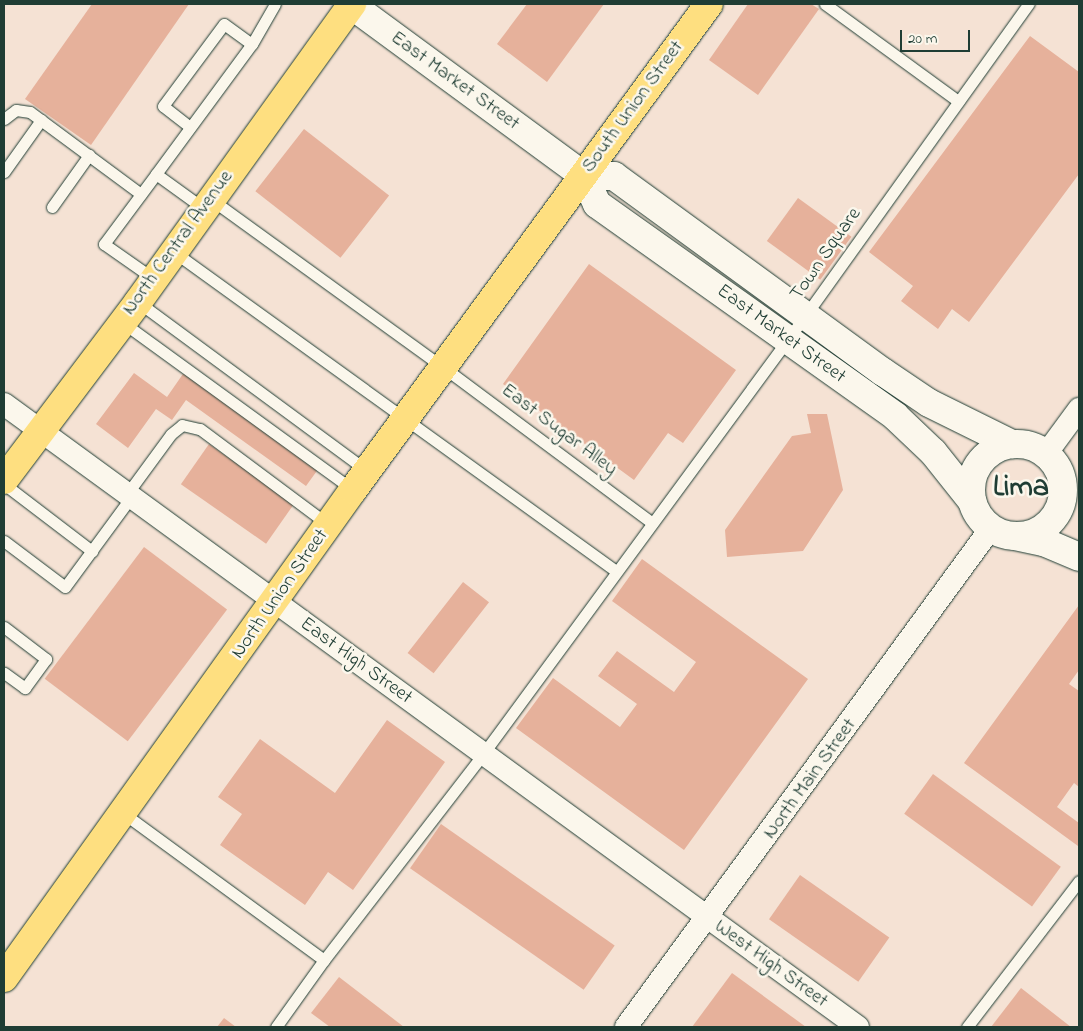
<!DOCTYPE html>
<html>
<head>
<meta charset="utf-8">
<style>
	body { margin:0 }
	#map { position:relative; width:1083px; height:1031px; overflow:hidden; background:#fbf7ec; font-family:"Indie Flower",sans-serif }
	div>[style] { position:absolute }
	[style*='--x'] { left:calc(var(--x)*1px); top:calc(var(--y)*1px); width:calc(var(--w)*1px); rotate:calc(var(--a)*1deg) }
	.built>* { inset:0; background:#f5e2d4; transform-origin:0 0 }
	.building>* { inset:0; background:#e6b19b; transform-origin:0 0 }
	.roads { filter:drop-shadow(0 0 1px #1f3d34) drop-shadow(0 0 1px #1f3d34) }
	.lane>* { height:11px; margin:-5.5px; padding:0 5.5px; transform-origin:5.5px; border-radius:5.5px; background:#fbf7ec }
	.street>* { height:22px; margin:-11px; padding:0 11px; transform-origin:11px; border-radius:11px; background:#fbf7ec }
	.secondary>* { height:28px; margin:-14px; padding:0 14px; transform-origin:14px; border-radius:14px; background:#fbf7ec }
	.secondary>.ring { margin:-14px; padding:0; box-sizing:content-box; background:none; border:28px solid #fbf7ec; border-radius:50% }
	.primary>* { height:28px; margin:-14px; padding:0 14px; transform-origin:14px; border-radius:14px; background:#fedf80 }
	span { translate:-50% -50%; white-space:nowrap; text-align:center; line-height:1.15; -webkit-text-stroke:5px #fbf7ec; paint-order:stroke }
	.street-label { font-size:20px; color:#1f3d34 }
	.town-label { font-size:30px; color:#1f3d34; font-weight:700 }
	.frame { position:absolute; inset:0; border:5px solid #1f3d34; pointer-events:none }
	.scale { position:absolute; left:900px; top:30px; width:70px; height:22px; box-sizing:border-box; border:2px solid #1f3d34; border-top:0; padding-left:6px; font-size:15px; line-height:18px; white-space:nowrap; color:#1f3d34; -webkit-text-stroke:4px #fbf7ec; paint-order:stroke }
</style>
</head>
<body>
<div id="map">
	<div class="built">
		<div style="left:4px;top:4px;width:1075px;height:1023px"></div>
	</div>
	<div class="building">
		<div style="clip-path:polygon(92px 4px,189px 4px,91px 145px,25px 99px)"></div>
		<div style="clip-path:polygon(527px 4px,604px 4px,547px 82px,497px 44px)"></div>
		<div style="clip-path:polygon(748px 4px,811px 4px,819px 9px,758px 95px,709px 60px)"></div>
		<div style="clip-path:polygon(1030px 36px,1079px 72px,1079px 174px,969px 322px,952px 309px,938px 329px,901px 301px,913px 286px,869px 252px)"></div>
		<div style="left:304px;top:129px;width:108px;height:79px;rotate:38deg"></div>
		<div style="left:798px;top:198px;width:66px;height:53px;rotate:36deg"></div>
		<div style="clip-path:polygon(589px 264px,736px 370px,683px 443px,668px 433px,634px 480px,503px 384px)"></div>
		<div style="clip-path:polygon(185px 371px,319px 468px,306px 486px,186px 400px,172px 420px,156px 409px,128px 448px,96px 424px,134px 373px,167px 397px)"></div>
		<div style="clip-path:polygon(807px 414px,827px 414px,843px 490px,803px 551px,727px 557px,725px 530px,792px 436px,811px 433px)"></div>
		<div style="left:209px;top:444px;width:104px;height:49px;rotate:35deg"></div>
		<div style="left:144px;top:547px;width:104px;height:165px;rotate:37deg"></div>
		<div style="clip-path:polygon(642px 559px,808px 679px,684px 850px,516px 728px,553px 678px,620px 727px,637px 704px,598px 676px,617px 651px,674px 692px,696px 662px,612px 601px)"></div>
		<div style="left:463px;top:582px;width:33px;height:90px;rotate:38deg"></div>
		<div style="clip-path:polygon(1079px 605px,1079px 670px,1069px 684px,1079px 691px,1079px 787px,1074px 783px,1057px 807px,1079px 823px,1078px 846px,964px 763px)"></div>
		<div style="clip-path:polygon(387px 720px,445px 762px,353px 890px,328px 872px,305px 905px,220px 845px,242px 814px,218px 797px,260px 739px,335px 793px)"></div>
		<div style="left:933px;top:774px;width:158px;height:49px;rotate:36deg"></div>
		<div style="left:441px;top:824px;width:212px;height:54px;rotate:35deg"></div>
		<div style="left:800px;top:875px;width:109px;height:54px;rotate:35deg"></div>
		<div style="clip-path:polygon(732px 973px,806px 1027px,692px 1027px)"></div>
		<div style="clip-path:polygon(339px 977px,404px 1027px,330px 1027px,311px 1013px)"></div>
		<div style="clip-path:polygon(1021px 988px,1071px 1027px,991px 1027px)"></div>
		<div style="clip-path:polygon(224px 1018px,236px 1027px,217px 1027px)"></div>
	</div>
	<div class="roads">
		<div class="lane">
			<div style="--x:825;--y:4;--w:165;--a:36.1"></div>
			<div style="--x:4;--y:119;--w:15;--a:-37"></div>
			<div style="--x:16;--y:110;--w:14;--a:8"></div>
			<div style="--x:30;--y:112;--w:138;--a:36.5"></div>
			<div style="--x:190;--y:127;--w:34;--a:-142"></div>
			<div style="--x:163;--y:106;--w:102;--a:-53.4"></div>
			<div style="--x:224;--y:24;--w:34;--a:36"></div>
			<div style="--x:4;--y:172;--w:64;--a:-54.6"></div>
			<div style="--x:156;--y:174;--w:162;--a:-53.6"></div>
			<div style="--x:252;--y:44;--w:46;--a:-60.1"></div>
			<div style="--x:212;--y:200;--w:285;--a:35.9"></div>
			<div style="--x:443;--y:367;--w:261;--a:36.7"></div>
			<div style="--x:52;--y:207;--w:64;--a:-54.6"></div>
			<div style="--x:174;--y:252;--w:545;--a:35.82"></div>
			<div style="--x:154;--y:279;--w:61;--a:-145"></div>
			<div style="--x:104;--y:244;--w:87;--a:-53.4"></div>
			<div style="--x:156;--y:174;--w:58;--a:35.9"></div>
			<div style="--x:138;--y:302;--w:285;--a:36.4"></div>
			<div style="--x:122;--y:322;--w:286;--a:36"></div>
			<div style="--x:4;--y:484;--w:111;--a:37.3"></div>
			<div style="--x:127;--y:494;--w:74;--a:-53.7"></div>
			<div style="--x:171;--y:434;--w:14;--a:-39"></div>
			<div style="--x:182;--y:425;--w:18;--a:13"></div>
			<div style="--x:200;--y:429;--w:161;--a:36.7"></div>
			<div style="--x:4;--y:541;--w:76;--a:37"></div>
			<div style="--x:65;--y:587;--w:112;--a:-53.7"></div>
			<div style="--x:4;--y:627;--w:53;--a:37.3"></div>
			<div style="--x:46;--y:659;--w:36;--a:126"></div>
			<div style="--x:25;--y:688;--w:26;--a:-144"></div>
			<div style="--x:123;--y:813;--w:249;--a:36.2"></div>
			<div style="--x:276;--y:1027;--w:82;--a:-54.4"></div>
			<div style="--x:324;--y:960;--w:260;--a:-52.3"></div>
			<div style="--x:483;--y:754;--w:544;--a:-53.68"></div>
			<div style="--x:805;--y:316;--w:384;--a:-54.4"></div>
			<div style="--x:967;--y:1027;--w:184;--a:-52.5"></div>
		</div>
		<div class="street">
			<div style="--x:4;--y:404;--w:1057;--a:36.11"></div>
			<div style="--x:1046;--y:454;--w:56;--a:-53.7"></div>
			<div style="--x:626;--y:1027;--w:618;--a:-53.82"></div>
		</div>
		<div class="secondary">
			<div style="--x:350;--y:4;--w:290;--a:36.3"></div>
			<div style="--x:584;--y:176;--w:31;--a:65"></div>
			<div style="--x:597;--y:204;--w:366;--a:35.4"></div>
			<div style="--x:895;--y:416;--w:52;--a:43.5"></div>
			<div style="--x:933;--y:452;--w:63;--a:51.5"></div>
			<div style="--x:584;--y:176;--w:30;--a:0"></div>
			<div style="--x:614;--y:176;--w:333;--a:36.1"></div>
			<div style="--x:883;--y:372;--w:55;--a:34"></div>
			<div style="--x:929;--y:403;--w:93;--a:26.3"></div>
			<div class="ring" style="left:971px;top:444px;width:64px;height:64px"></div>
			<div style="--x:1015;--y:536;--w:30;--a:12"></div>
			<div style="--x:1044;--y:542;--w:38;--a:23"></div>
		</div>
		<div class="primary">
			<div style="--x:4;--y:480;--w:223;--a:-53"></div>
			<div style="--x:138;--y:302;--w:367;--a:-54.3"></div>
			<div style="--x:4;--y:978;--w:600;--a:-54.43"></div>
			<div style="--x:353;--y:490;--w:602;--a:-53.78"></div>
		</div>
	</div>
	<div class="street-label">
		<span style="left:455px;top:81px;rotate:36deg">East Market Street</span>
		<span style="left:633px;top:107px;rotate:-54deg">South Union Street</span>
		<span style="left:178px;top:243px;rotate:-54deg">North Central Avenue</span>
		<span style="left:826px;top:254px;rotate:-55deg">Town Square</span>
		<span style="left:781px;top:334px;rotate:36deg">East Market Street</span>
		<span style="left:559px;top:430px;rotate:37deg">East Sugar Alley</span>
		<span style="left:280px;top:594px;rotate:-55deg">North Union Street</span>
		<span style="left:356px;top:661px;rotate:36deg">East High Street</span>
		<span style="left:810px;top:779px;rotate:-54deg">North Main Street</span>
		<span style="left:771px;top:964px;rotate:36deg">West High Street</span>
	</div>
	<div class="town-label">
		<span style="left:1021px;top:488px">Lima</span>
	</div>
	<div class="frame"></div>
	<div class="scale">20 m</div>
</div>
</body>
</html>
